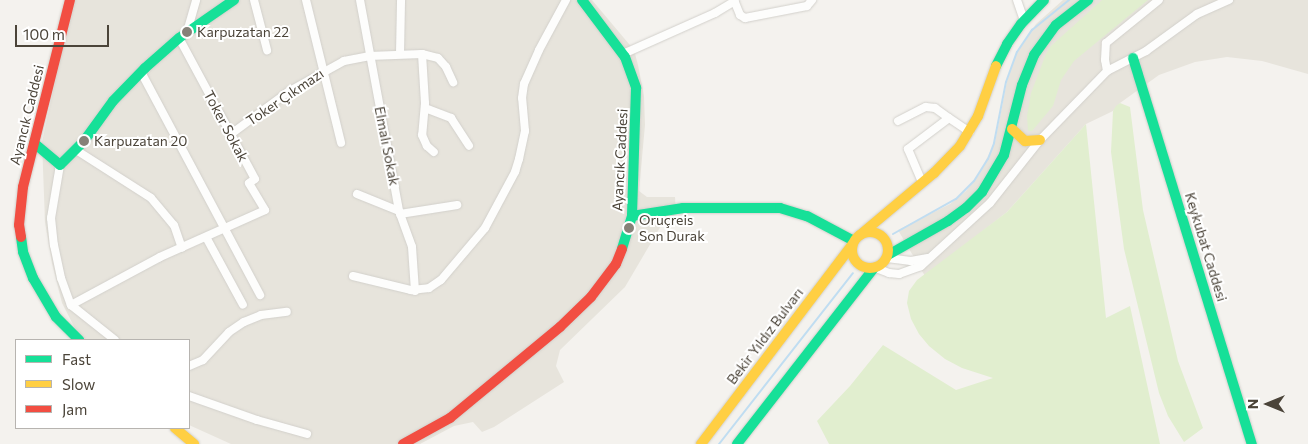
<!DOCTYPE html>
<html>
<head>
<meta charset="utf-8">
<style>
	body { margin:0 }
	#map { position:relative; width:1308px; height:444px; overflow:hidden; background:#f4f2ee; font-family:Commissioner,sans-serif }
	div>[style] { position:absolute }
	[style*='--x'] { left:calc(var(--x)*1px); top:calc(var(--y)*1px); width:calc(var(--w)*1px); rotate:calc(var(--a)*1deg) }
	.residential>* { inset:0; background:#e7e4dc }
	.green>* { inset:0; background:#e1eecf }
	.stream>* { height:2px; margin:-1px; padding:0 1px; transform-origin:1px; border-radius:1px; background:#c0ddf1 }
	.roads { filter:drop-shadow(0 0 1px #d2d0cb) drop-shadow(0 0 1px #d2d0cb) }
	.street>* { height:8px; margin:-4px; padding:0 4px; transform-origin:4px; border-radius:4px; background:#fdfdfc }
	.fast>* { height:10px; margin:-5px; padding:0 5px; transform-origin:5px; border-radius:5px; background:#16e098 }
	.slow>* { height:10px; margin:-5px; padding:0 5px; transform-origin:5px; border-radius:5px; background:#ffcf43 }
	.slow>.ring { margin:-5px; padding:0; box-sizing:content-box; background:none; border:10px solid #ffcf43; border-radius:50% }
	.jam>* { height:10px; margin:-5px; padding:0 5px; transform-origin:5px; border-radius:5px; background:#f24e42 }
	.dots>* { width:14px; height:14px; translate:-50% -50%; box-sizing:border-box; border:2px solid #fff; border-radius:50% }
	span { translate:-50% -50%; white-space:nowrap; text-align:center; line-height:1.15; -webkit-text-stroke:4px #fff; paint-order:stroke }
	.poi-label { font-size:14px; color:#4b4439 }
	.left { translate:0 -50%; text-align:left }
	.street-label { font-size:14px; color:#4b4439 }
	.legend { position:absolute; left:15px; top:339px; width:175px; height:90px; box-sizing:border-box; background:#fff; border:1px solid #b7b4b0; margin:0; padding:6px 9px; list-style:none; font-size:15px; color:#4b4439 }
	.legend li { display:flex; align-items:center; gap:10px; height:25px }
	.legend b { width:25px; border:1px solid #b7b4b0 }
	.north { position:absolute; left:1243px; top:379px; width:50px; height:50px; -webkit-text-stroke:4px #fff; paint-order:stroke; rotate:270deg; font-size:14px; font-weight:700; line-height:20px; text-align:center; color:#4b4439 }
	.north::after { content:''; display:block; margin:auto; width:18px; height:22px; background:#4b4439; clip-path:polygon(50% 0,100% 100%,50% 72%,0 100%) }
	.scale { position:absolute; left:15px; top:25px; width:94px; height:22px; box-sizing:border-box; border:2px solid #4b4439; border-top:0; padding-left:6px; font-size:15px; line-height:18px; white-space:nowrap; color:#4b4439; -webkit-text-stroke:4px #fff; paint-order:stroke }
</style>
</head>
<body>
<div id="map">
	<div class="residential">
		<div style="clip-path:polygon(73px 0,592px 0,634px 50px,638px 65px,644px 96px,645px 125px,639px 191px,647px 197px,675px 197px,676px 214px,662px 224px,625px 287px,560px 350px,556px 366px,564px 382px,494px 427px,482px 432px,473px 422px,454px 426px,420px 444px,231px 444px,189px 425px,189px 340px,81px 340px,62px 303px,52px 263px,45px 222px,42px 142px)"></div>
		<div style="clip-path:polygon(1063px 0,1308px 0,1308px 74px,1262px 61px,1227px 57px,1195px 62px,1159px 75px,1120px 103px,1113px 111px,1086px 124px,1007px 212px,925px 276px,898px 230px,950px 204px,966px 191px,978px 176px,995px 142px,1007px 81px,1016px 54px,1036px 24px)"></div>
	</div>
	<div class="green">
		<div style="clip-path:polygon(1102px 0,1148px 0,1074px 61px,1061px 80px,1053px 106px,1032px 131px,1028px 131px,1027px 116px,1031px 93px,1046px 54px,1051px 46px)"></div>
		<div style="clip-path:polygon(1120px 103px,1130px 107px,1143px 210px,1178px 361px,1203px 428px,1184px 442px,1168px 416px,1159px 393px,1124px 249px,1111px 152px,1113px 111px,1116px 106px)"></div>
		<div style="clip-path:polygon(1086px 124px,1106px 318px,1130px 306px,1160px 444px,829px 444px,817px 421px,850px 386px,883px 345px,956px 390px,993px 378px,962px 368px,945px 359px,929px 346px,919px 334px,911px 319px,907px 303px,909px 291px,917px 280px,1007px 212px)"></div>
	</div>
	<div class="stream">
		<div style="--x:893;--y:234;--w:72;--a:-29.1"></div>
		<div style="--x:956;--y:199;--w:25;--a:-45"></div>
		<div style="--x:974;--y:181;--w:26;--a:-58"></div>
		<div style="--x:988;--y:159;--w:17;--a:-69"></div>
		<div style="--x:994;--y:143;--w:62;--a:-78.9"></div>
		<div style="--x:1006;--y:82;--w:32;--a:-70"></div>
		<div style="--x:1017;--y:52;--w:27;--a:-56"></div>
		<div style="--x:1032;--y:30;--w:48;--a:-39"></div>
		<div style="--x:719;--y:444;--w:217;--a:-51.9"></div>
	</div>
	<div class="roads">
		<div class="street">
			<div style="--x:254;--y:0;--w:52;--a:75.4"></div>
			<div style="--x:306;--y:0;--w:147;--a:76.2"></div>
			<div style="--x:360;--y:0;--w:215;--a:79.5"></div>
			<div style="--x:399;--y:211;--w:38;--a:70"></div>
			<div style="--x:412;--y:247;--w:44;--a:86.1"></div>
			<div style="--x:734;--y:0;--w:16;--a:68"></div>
			<div style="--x:740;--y:15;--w:6;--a:31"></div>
			<div style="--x:745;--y:18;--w:63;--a:-11"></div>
			<div style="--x:807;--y:6;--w:8;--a:-50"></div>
			<div style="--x:1017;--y:0;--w:21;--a:71"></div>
			<div style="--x:187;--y:32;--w:33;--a:-74"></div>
			<div style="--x:400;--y:54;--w:54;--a:-88.9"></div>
			<div style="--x:422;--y:54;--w:16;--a:14"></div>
			<div style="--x:438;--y:58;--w:12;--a:48"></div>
			<div style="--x:446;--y:67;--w:17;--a:65"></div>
			<div style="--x:623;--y:54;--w:101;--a:-24"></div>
			<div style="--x:715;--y:13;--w:23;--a:-31"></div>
			<div style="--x:1107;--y:71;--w:11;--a:-100"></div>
			<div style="--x:1105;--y:60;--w:17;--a:-87"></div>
			<div style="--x:1106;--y:43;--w:68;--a:-39.1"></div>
			<div style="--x:141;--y:72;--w:253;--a:61.9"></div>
			<div style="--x:425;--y:108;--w:28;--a:21"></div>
			<div style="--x:451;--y:118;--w:33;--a:57"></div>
			<div style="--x:898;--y:121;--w:31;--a:-27"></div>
			<div style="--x:926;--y:107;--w:9;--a:6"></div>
			<div style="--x:935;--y:108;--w:17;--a:36"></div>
			<div style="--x:231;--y:134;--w:71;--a:-36.4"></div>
			<div style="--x:288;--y:92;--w:64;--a:-29"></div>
			<div style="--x:344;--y:61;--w:25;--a:-11"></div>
			<div style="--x:369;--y:56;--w:53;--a:-2.2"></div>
			<div style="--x:422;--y:54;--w:49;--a:86.5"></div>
			<div style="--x:425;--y:103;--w:32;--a:95"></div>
			<div style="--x:422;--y:135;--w:12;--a:66"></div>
			<div style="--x:427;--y:146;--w:9;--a:41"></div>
			<div style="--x:76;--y:150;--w:89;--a:32.6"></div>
			<div style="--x:151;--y:198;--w:35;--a:50"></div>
			<div style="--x:174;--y:225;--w:24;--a:71"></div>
			<div style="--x:60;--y:165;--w:54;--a:99.6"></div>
			<div style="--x:51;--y:218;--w:27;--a:84"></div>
			<div style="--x:54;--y:245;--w:34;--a:78"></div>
			<div style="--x:61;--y:278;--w:29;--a:70"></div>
			<div style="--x:71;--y:305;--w:56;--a:38.5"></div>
			<div style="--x:922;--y:182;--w:36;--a:-113"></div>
			<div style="--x:908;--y:149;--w:51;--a:-37.1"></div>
			<div style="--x:949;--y:118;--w:25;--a:34"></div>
			<div style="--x:357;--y:194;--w:45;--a:22"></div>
			<div style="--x:400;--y:214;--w:58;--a:-9"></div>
			<div style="--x:206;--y:237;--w:77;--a:61.4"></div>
			<div style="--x:887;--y:258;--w:24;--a:7"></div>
			<div style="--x:911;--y:261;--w:17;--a:-10"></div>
			<div style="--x:876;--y:268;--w:14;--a:21"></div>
			<div style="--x:889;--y:273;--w:10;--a:6"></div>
			<div style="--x:899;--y:274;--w:23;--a:-20"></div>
			<div style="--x:921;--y:266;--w:93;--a:-42.4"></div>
			<div style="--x:990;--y:203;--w:80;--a:-51.6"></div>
			<div style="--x:1040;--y:140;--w:96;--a:-45.8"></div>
			<div style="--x:1107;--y:71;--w:44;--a:-27.1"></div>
			<div style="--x:1146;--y:51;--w:63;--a:-36"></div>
			<div style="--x:1197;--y:14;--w:35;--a:-24"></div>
			<div style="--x:353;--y:276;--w:60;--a:13.6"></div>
			<div style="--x:411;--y:290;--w:18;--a:-6"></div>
			<div style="--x:429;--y:288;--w:14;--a:-34"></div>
			<div style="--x:441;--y:280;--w:68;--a:-49.8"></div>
			<div style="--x:485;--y:228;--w:64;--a:-61.8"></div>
			<div style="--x:515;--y:172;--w:14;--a:-73"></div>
			<div style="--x:519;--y:159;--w:29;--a:-78"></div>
			<div style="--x:525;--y:131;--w:33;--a:-95"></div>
			<div style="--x:522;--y:98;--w:14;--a:-82"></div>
			<div style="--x:524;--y:84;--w:37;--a:-66"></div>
			<div style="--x:539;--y:50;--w:57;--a:-61.6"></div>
			<div style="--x:71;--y:305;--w:101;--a:-28.3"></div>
			<div style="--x:160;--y:257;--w:115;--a:-24.1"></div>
			<div style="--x:265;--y:210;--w:31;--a:-121"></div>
			<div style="--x:249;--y:183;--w:7;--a:-34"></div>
			<div style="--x:255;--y:179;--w:160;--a:-118.3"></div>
			<div style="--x:189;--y:366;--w:15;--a:-23"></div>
			<div style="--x:203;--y:360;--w:38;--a:-47"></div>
			<div style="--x:229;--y:332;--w:18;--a:-34"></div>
			<div style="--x:244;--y:322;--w:18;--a:-22"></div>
			<div style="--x:261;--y:315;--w:26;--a:-7"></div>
			<div style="--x:189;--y:396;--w:72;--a:19.4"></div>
			<div style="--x:257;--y:420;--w:52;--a:15.6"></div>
		</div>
		<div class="fast">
			<div style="--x:582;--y:0;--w:71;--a:53"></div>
			<div style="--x:625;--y:57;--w:33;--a:70"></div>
			<div style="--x:636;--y:88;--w:128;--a:91.8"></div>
			<div style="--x:632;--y:216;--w:34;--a:107"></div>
			<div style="--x:1133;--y:58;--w:404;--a:72.9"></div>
			<div style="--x:996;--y:66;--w:25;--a:-63"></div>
			<div style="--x:1007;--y:44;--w:24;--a:-55"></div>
			<div style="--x:1021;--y:24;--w:33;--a:-46"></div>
			<div style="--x:34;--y:143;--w:34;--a:40"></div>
			<div style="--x:60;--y:165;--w:34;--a:-45"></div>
			<div style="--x:84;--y:141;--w:49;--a:-54.1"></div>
			<div style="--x:113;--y:101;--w:46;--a:-45.9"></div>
			<div style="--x:145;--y:68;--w:45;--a:-41.4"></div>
			<div style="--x:179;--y:38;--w:67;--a:-34.6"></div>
			<div style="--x:632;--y:216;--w:52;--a:-8.9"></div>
			<div style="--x:683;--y:208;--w:97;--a:0"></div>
			<div style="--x:780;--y:208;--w:28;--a:17"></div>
			<div style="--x:807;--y:216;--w:53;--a:28"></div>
			<div style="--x:21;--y:237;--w:15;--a:82"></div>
			<div style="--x:23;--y:252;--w:28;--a:69"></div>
			<div style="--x:33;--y:278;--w:45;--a:59.5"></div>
			<div style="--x:56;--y:317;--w:33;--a:45"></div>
			<div style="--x:888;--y:255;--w:69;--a:-29.5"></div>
			<div style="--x:948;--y:221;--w:22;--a:-36"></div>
			<div style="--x:966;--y:208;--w:23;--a:-45"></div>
			<div style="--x:982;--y:192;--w:43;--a:-59.3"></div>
			<div style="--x:1004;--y:155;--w:72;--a:-75.6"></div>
			<div style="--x:1022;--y:85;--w:32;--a:-68"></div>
			<div style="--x:1034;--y:55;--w:37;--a:-54"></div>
			<div style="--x:1056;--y:25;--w:41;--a:-38"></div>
			<div style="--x:737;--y:444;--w:223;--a:-52.1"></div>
		</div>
		<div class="slow">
			<div style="--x:1012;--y:129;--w:18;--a:43"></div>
			<div style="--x:1025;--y:141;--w:15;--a:-4"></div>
			<div class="ring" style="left:852px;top:232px;width:26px;height:26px"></div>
			<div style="--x:860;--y:235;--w:97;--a:-40"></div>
			<div style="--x:934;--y:173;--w:37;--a:-46"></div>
			<div style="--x:960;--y:146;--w:35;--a:-59"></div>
			<div style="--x:978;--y:116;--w:53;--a:-70.2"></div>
			<div style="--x:175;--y:428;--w:25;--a:40"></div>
			<div style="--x:701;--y:444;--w:250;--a:-52.8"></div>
		</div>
		<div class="jam">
			<div style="--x:21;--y:237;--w:12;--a:-99"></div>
			<div style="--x:19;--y:225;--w:38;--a:-84"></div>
			<div style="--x:23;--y:187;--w:193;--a:-75.9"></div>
			<div style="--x:403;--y:444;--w:54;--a:-29"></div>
			<div style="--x:450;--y:418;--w:143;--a:-39.6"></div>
			<div style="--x:560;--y:327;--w:43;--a:-44.1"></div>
			<div style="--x:591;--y:297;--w:41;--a:-52.9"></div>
			<div style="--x:616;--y:264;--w:16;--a:-68"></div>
		</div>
	</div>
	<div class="dots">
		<div style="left:187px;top:32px;background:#868178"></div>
		<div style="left:84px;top:141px;background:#868178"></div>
		<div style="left:629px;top:228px;background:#868178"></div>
	</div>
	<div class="poi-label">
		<span class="left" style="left:197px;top:32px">Karpuzatan 22</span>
		<span class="left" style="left:94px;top:141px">Karpuzatan 20</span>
		<span class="left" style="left:639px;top:228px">Oruçreis<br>Son Durak</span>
	</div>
	<div class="street-label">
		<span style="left:285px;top:97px;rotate:-34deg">Toker Çıkmazı</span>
		<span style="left:27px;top:115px;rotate:-76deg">Ayancık Caddesi</span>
		<span style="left:226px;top:126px;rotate:62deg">Toker Sokak</span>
		<span style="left:387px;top:146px;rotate:79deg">Elmalı Sokak</span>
		<span style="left:620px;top:160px;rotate:-87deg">Ayancık Caddesi</span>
		<span style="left:1206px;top:247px;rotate:73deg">Keykubat Caddesi</span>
		<span style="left:765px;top:336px;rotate:-53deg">Bekir Yıldız Bulvarı</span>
	</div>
	<ul class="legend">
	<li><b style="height:6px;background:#16e098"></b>Fast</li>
	<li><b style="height:6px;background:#ffcf43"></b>Slow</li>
	<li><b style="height:6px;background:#f24e42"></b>Jam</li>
	</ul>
	<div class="north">N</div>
	<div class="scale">100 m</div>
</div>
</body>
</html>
